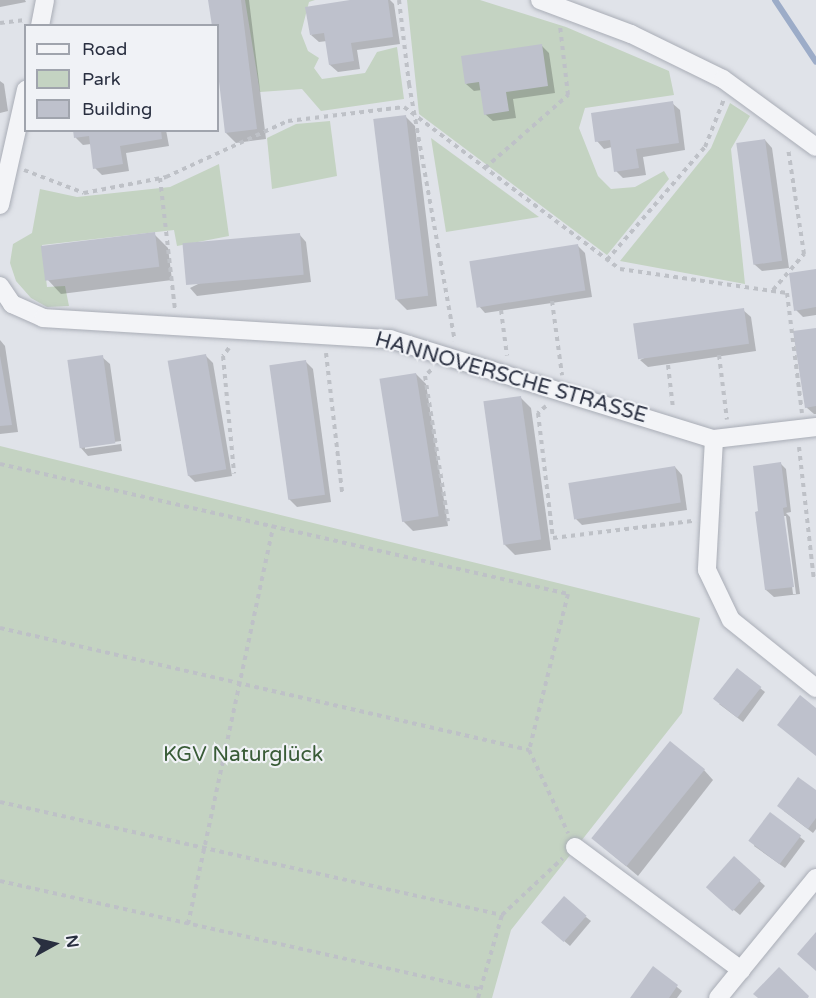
<!DOCTYPE html>
<html>
<head>
<meta charset="utf-8">
<style>
	body { margin:0 }
	#map { position:relative; width:816px; height:998px; overflow:hidden; background:#e0e3e9; font-family:"Varela Round",sans-serif }
	div>[style] { position:absolute }
	[style*='--x'] { left:calc(var(--x)*1px); top:calc(var(--y)*1px); width:calc(var(--w)*1px); rotate:calc(var(--a)*1deg) }
	.green>* { inset:0; background:#c4d3c2 }
	.shadow>* { inset:0; background:#0003 }
	.stream>* { height:6px; margin:-3px; padding:0 3px; transform-origin:3px; border-radius:3px; background:#9cacc8 }
	.building>* { inset:0; background:#bec1cc; transform-origin:0 0 }
	.path>* { height:4px; margin-top:-2px; transform-origin:0; background:repeating-linear-gradient(90deg,#bec1c7 0 4.5px,transparent 0 9px) }
	.roads { filter:drop-shadow(0 0 2px #a9adb6) drop-shadow(0 0 2px #a9adb6) }
	.minor>* { height:18px; margin:-9px; padding:0 9px; transform-origin:9px; border-radius:9px; background:#f3f4f7 }
	span { translate:-50% -50%; white-space:nowrap; text-align:center; line-height:1.15; -webkit-text-stroke:4.5px #f0f2f6; paint-order:stroke }
	.street-label { font-size:21px; color:#292f40 }
	.park-label { font-size:21px; color:#395c37 }
	.legend { position:absolute; left:24px; top:24px; width:195px; height:108px; box-sizing:border-box; background:#f0f2f6; border:2px solid #a0a4ad; margin:0; padding:8px 10px; list-style:none; font-size:18px; color:#292f40 }
	.legend li { display:flex; align-items:center; gap:12px; height:30px }
	.legend b { width:30px; border:2px solid #a0a4ad }
	.north { position:absolute; left:24px; top:914px; width:60px; height:60px; -webkit-text-stroke:4px #f0f2f6; paint-order:stroke; rotate:82deg; font-size:16px; font-weight:700; line-height:24px; text-align:center; color:#292f40 }
	.north::after { content:''; display:block; margin:auto; width:21px; height:27px; background:#292f40; clip-path:polygon(50% 0,100% 100%,50% 72%,0 100%) }
</style>
</head>
<body>
<div id="map">
	<div class="green">
		<div style="clip-path:polygon(245px 0,315px 0,309px 2px,301px 33px,308px 51px,319px 58px,314px 68px,322px 79px,365px 73px,377px 52px,397px 47px,404px 99px,321px 111px,302px 89px,260px 92px)"></div>
		<div style="clip-path:polygon(407px 0,480px 0,566px 27px,669px 71px,674px 95px,585px 108px,579px 128px,598px 176px,611px 189px,635px 187px,664px 171px,669px 179px,607px 255px,419px 114px)"></div>
		<div style="clip-path:polygon(730px 103px,750px 116px,731px 149px,745px 284px,620px 261px,711px 148px)"></div>
		<div style="clip-path:polygon(330px 121px,337px 176px,272px 189px,267px 138px,296px 124px)"></div>
		<div style="clip-path:polygon(431px 138px,539px 217px,446px 232px)"></div>
		<div style="clip-path:polygon(219px 164px,229px 236px,177px 246px,174px 230px,42px 245px,47px 287px,65px 286px,69px 306px,47px 307px,31px 298px,16px 281px,10px 263px,13px 244px,32px 233px,40px 189px,77px 197px,170px 187px)"></div>
		<div style="clip-path:polygon(0 446px,700px 618px,682px 713px,511px 930px,492px 998px,0 998px)"></div>
	</div>
	<div class="shadow">
		<div style="clip-path:polygon(0 0,25px 0,26px 2px,0 7px)"></div>
		<div style="clip-path:polygon(210px 0,249px 0,266px 139px,236px 143px,226px 133px,218px 61px,218px 26px)"></div>
		<div style="clip-path:polygon(361px 0,390px 0,394px 4px,400px 44px,357px 50px,360px 69px,338px 72px,330px 65px,327px 41px,319px 42px,311px 35px)"></div>
		<div style="clip-path:polygon(542px 46px,549px 53px,555px 93px,513px 99px,516px 118px,493px 121px,485px 114px,482px 90px,474px 91px,466px 84px)"></div>
		<div style="clip-path:polygon(0 81px,4px 84px,8px 111px,0 113px)"></div>
		<div style="clip-path:polygon(672px 103px,680px 110px,685px 150px,643px 157px,646px 175px,623px 178px,616px 171px,612px 147px,604px 149px,597px 141px)"></div>
		<div style="clip-path:polygon(405px 116px,415px 126px,437px 306px,407px 310px,397px 300px)"></div>
		<div style="clip-path:polygon(75px 130px,166px 130px,169px 146px,126px 153px,129px 171px,102px 175px,95px 168px,91px 144px,83px 145px,76px 138px)"></div>
		<div style="clip-path:polygon(765px 140px,772px 148px,789px 268px,762px 271px,754px 264px)"></div>
		<div style="clip-path:polygon(154px 234px,168px 248px,172px 280px,61px 294px,47px 279px)"></div>
		<div style="clip-path:polygon(299px 234px,306px 242px,311px 282px,197px 296px,190px 288px)"></div>
		<div style="clip-path:polygon(578px 246px,585px 253px,592px 297px,485px 313px,478px 305px)"></div>
		<div style="clip-path:polygon(816px 271px,816px 315px,803px 317px,796px 310px)"></div>
		<div style="clip-path:polygon(743px 310px,751px 317px,756px 351px,648px 367px,640px 360px)"></div>
		<div style="clip-path:polygon(816px 329px,816px 414px,814px 414px,806px 407px)"></div>
		<div style="clip-path:polygon(0 340px,5px 346px,18px 432px,0 434px)"></div>
		<div style="clip-path:polygon(205px 355px,213px 363px,232px 476px,195px 482px,188px 475px)"></div>
		<div style="clip-path:polygon(102px 357px,110px 364px,121px 441px,85px 446px,85px 449px,121px 444px,122px 451px,88px 456px,81px 448px)"></div>
		<div style="clip-path:polygon(305px 361px,313px 369px,331px 502px,297px 507px,289px 499px)"></div>
		<div style="clip-path:polygon(416px 374px,426px 384px,448px 526px,413px 531px,403px 521px)"></div>
		<div style="clip-path:polygon(521px 398px,531px 408px,551px 550px,515px 555px,505px 545px)"></div>
		<div style="clip-path:polygon(evenodd,781px 464px,786px 469px,791px 512px,786px 513px,790px 517px,800px 594px,774px 597px,766px 590px,781px 464px,783px 516px,786px 516px,796px 594px,793px 594px,783px 516px)"></div>
		<div style="clip-path:polygon(675px 467px,682px 475px,687px 510px,582px 525px,575px 518px)"></div>
		<div style="clip-path:polygon(760px 688px,765px 692px,743px 722px,719px 704px)"></div>
		<div style="clip-path:polygon(704px 770px,713px 780px,638px 876px,594px 839px)"></div>
		<div style="clip-path:polygon(816px 792px,816px 829px,813px 833px,784px 811px)"></div>
		<div style="clip-path:polygon(770px 814px,805px 841px,785px 868px,754px 846px)"></div>
		<div style="clip-path:polygon(734px 858px,765px 886px,740px 915px,713px 893px)"></div>
		<div style="clip-path:polygon(586px 917px,591px 921px,570px 946px,549px 928px)"></div>
		<div style="clip-path:polygon(653px 968px,682px 991px,677px 998px,631px 998px)"></div>
	</div>
	<div class="stream">
		<div style="--x:775;--y:0;--w:74;--a:56.5"></div>
	</div>
	<div class="building">
		<div style="clip-path:polygon(208px 0,241px 0,257px 129px,225px 133px,218px 73px,218px 26px,212px 26px)"></div>
		<div style="clip-path:polygon(350px 0,388px 0,393px 37px,351px 43px,354px 61px,329px 65px,324px 33px,310px 35px,305px 7px)"></div>
		<div style="clip-path:polygon(542px 44px,548px 86px,506px 92px,509px 111px,484px 115px,479px 82px,465px 84px,461px 56px)"></div>
		<div style="clip-path:polygon(673px 101px,679px 143px,636px 149px,639px 168px,614px 172px,610px 140px,595px 142px,591px 113px)"></div>
		<div style="left:406px;top:115px;width:182px;height:33px;rotate:83deg"></div>
		<div style="clip-path:polygon(73px 130px,161px 130px,162px 139px,120px 146px,123px 164px,93px 169px,89px 136px,74px 138px)"></div>
		<div style="left:765px;top:139px;width:123px;height:29px;rotate:82deg"></div>
		<div style="left:155px;top:232px;width:35px;height:115px;rotate:83deg"></div>
		<div style="left:300px;top:233px;width:42px;height:118px;rotate:85deg"></div>
		<div style="left:578px;top:244px;width:47px;height:110px;rotate:81deg"></div>
		<div style="clip-path:polygon(816px 269px,816px 307px,794px 311px,789px 273px)"></div>
		<div style="left:744px;top:308px;width:36px;height:112px;rotate:82deg"></div>
		<div style="clip-path:polygon(816px 328px,816px 406px,805px 408px,793px 331px)"></div>
		<div style="left:206px;top:354px;width:117px;height:39px;rotate:80deg"></div>
		<div style="left:103px;top:355px;width:89px;height:36px;rotate:82deg"></div>
		<div style="clip-path:polygon(0 356px,12px 425px,0 426px)"></div>
		<div style="left:306px;top:360px;width:136px;height:37px;rotate:82deg"></div>
		<div style="left:416px;top:373px;width:145px;height:37px;rotate:81deg"></div>
		<div style="left:521px;top:396px;width:145px;height:38px;rotate:82deg"></div>
		<div style="clip-path:polygon(781px 462px,787px 507px,783px 508px,794px 587px,765px 590px,755px 512px,758px 511px,753px 466px)"></div>
		<div style="left:675px;top:466px;width:37px;height:108px;rotate:81deg"></div>
		<div style="left:737px;top:668px;width:31px;height:39px;rotate:38deg"></div>
		<div style="clip-path:polygon(800px 695px,816px 708px,816px 756px,777px 725px)"></div>
		<div style="left:670px;top:741px;width:45px;height:125px;rotate:39deg"></div>
		<div style="clip-path:polygon(798px 777px,816px 790px,816px 818px,808px 829px,777px 806px)"></div>
		<div style="left:770px;top:812px;width:39px;height:36px;rotate:37deg"></div>
		<div style="left:734px;top:856px;width:36px;height:42px;rotate:42deg"></div>
		<div style="left:564px;top:896px;width:30px;height:35px;rotate:41deg"></div>
		<div style="clip-path:polygon(816px 932px,816px 971px,797px 954px)"></div>
		<div style="clip-path:polygon(653px 966px,678px 985px,669px 998px,630px 998px)"></div>
		<div style="clip-path:polygon(779px 967px,809px 996px,808px 998px,758px 998px,753px 994px)"></div>
	</div>
	<div class="path">
		<div style="--x:399;--y:0;--w:85;--a:83.2"></div>
		<div style="--x:409;--y:84;--w:261;--a:79.9"></div>
		<div style="--x:0;--y:23;--w:23;--a:-7"></div>
		<div style="--x:485;--y:168;--w:111;--a:-41.3"></div>
		<div style="--x:568;--y:95;--w:69;--a:-96.6"></div>
		<div style="--x:24;--y:170;--w:64;--a:21"></div>
		<div style="--x:84;--y:193;--w:84;--a:-11"></div>
		<div style="--x:166;--y:177;--w:134;--a:-24.7"></div>
		<div style="--x:288;--y:121;--w:117;--a:-6.9"></div>
		<div style="--x:404;--y:107;--w:270;--a:36.9"></div>
		<div style="--x:620;--y:269;--w:169;--a:8.2"></div>
		<div style="--x:787;--y:293;--w:121;--a:82.9"></div>
		<div style="--x:160;--y:178;--w:132;--a:83.5"></div>
		<div style="--x:607;--y:260;--w:150;--a:-49.1"></div>
		<div style="--x:705;--y:147;--w:52;--a:-68.4"></div>
		<div style="--x:773;--y:290;--w:48;--a:-49.3"></div>
		<div style="--x:804;--y:254;--w:107;--a:-98.6"></div>
		<div style="--x:552;--y:301;--w:75;--a:82.3"></div>
		<div style="--x:501;--y:310;--w:46;--a:82.6"></div>
		<div style="--x:229;--y:348;--w:10;--a:127"></div>
		<div style="--x:223;--y:356;--w:118;--a:84.6"></div>
		<div style="--x:326;--y:353;--w:140;--a:83.4"></div>
		<div style="--x:719;--y:355;--w:65;--a:83"></div>
		<div style="--x:668;--y:365;--w:43;--a:83.4"></div>
		<div style="--x:431;--y:370;--w:8;--a:135"></div>
		<div style="--x:425;--y:376;--w:147;--a:81"></div>
		<div style="--x:546;--y:406;--w:11;--a:139"></div>
		<div style="--x:538;--y:413;--w:126;--a:83.2"></div>
		<div style="--x:553;--y:538;--w:140;--a:-7"></div>
		<div style="--x:799;--y:447;--w:134;--a:83.6"></div>
		<div style="--x:0;--y:464;--w:583;--a:12.89"></div>
		<div style="--x:568;--y:594;--w:161;--a:104"></div>
		<div style="--x:529;--y:750;--w:92;--a:64.8"></div>
		<div style="--x:0;--y:628;--w:543;--a:12.99"></div>
		<div style="--x:0;--y:802;--w:515;--a:12.69"></div>
		<div style="--x:0;--y:881;--w:493;--a:12.7"></div>
		<div style="--x:188;--y:924;--w:407;--a:-77.9"></div>
		<div style="--x:478;--y:998;--w:86;--a:-73.9"></div>
		<div style="--x:502;--y:915;--w:83;--a:-43.1"></div>
	</div>
	<div class="roads">
		<div class="minor">
			<div style="--x:540;--y:0;--w:97;--a:20.5"></div>
			<div style="--x:631;--y:34;--w:102;--a:26.1"></div>
			<div style="--x:723;--y:79;--w:115;--a:36.2"></div>
			<div style="--x:40;--y:26;--w:26;--a:-79"></div>
			<div style="--x:0;--y:205;--w:118;--a:-77.3"></div>
			<div style="--x:0;--y:286;--w:22;--a:56"></div>
			<div style="--x:12;--y:304;--w:34;--a:24"></div>
			<div style="--x:43;--y:318;--w:348;--a:3.5"></div>
			<div style="--x:390;--y:339;--w:339;--a:17.2"></div>
			<div style="--x:714;--y:439;--w:103;--a:-6.7"></div>
			<div style="--x:714;--y:439;--w:131;--a:93.1"></div>
			<div style="--x:707;--y:570;--w:55;--a:64.4"></div>
			<div style="--x:731;--y:620;--w:109;--a:38.7"></div>
			<div style="--x:575;--y:847;--w:207;--a:36.5"></div>
			<div style="--x:718;--y:998;--w:155;--a:-50.8"></div>
		</div>
	</div>
	<div class="street-label">
		<span style="left:511px;top:378px;rotate:16deg">HANNOVERSCHE STRASSE</span>
	</div>
	<div class="park-label">
		<span style="left:243px;top:755px">KGV Naturglück</span>
	</div>
	<ul class="legend">
	<li><b style="height:8px;background:#f3f4f7"></b>Road</li>
	<li><b style="height:16px;background:#c4d3c2"></b>Park</li>
	<li><b style="height:16px;background:#bec1cc"></b>Building</li>
	</ul>
	<div class="north">N</div>
</div>
</body>
</html>
